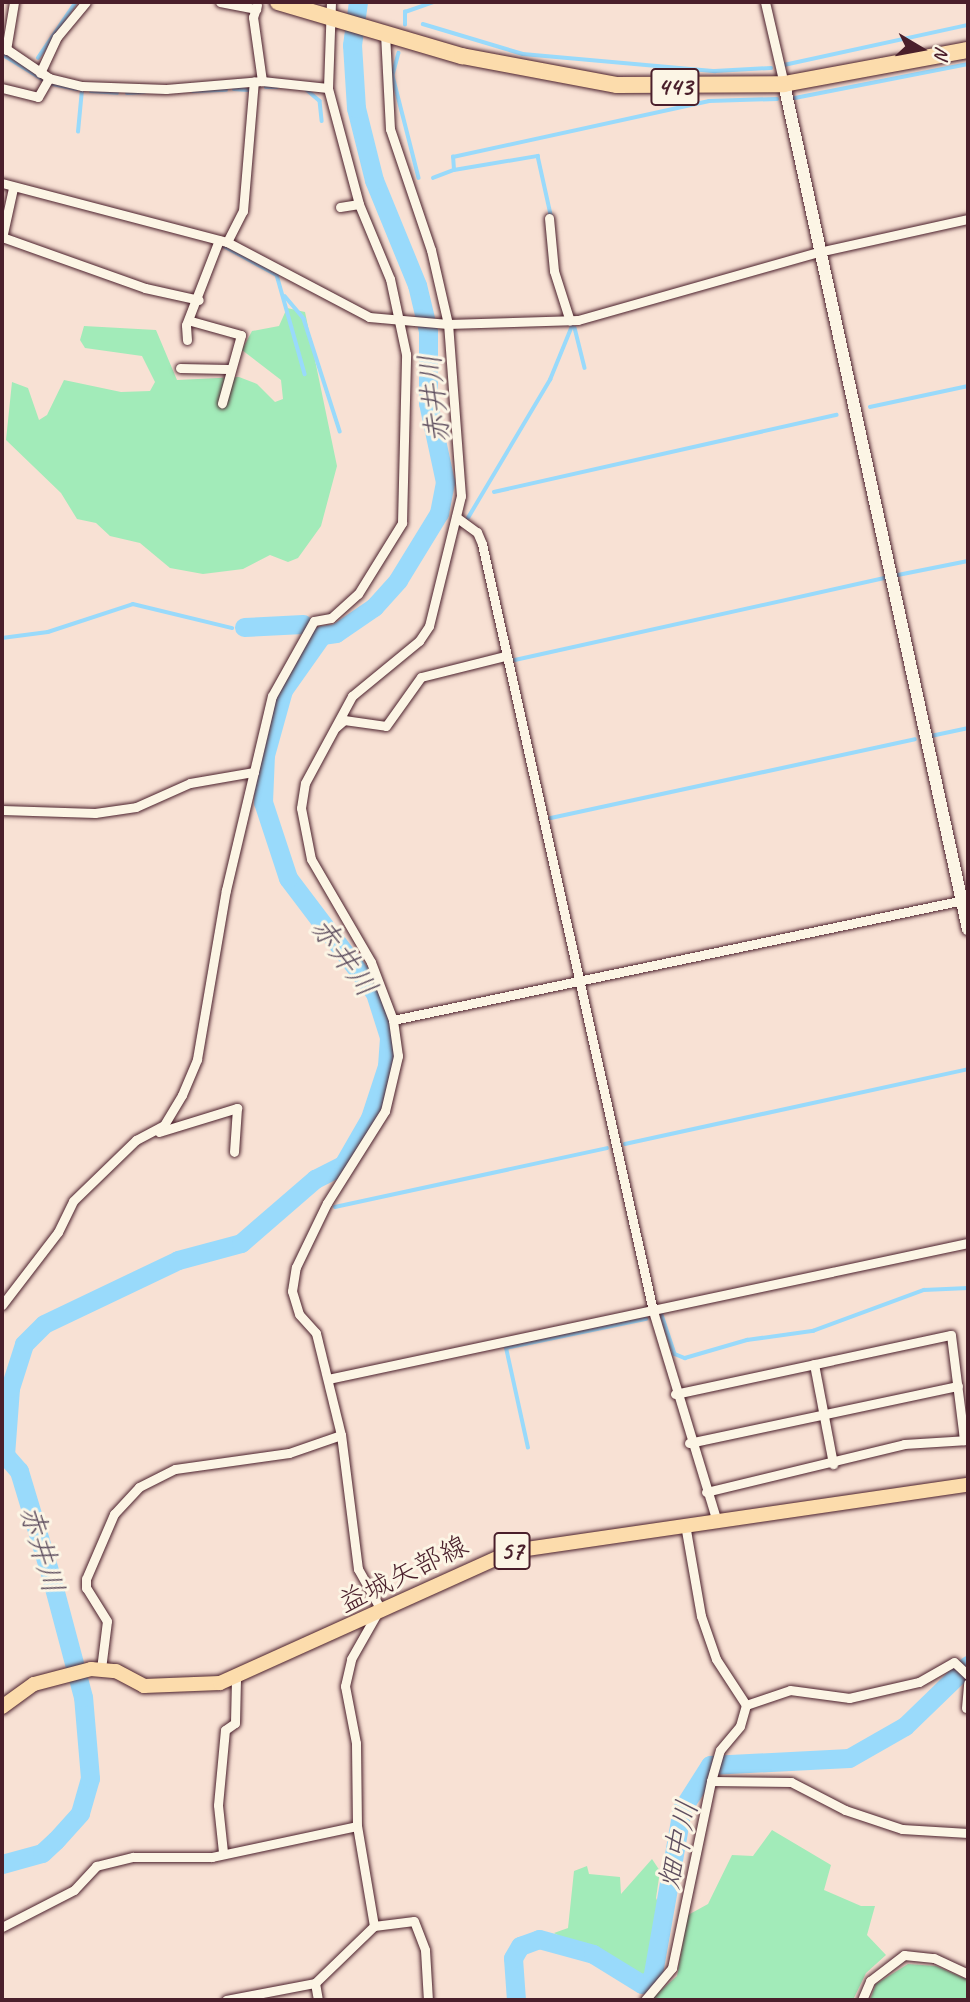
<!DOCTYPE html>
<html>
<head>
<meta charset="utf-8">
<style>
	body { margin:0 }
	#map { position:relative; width:970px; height:2002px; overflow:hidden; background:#f8e1d4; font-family:Caveat,"Klee One",sans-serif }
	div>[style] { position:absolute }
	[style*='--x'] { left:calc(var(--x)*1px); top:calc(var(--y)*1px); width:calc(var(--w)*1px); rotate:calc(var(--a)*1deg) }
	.green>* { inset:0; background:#a2ebb9 }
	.stream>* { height:3.5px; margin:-1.75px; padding:0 1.75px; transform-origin:1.75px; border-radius:1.75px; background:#99dafb }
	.river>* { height:19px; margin:-9.5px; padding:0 9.5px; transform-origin:9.5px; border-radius:9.5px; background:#99dafb }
	.roads { filter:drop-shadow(0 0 2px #4a1f2b) drop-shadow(0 0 2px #4a1f2b) }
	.street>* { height:9px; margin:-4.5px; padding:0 4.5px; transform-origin:4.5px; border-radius:4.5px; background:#fcf5e5 }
	.secondary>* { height:12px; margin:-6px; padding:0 6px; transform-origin:6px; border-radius:6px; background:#fcf5e5 }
	.primary>* { height:14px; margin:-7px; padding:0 7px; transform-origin:7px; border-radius:7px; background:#fcdcac }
	.highway>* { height:16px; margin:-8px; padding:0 8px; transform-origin:8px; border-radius:8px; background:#fcdcac }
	span { translate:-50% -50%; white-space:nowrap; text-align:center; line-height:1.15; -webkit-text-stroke:6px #fcf5e5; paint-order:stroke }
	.shield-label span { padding:2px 5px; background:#fcf5e5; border:2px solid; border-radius:5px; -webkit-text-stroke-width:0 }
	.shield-label { font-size:26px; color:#4a1f2b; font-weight:700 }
	.street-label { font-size:28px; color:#4a1f2b }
	.water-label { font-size:30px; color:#5e4e5f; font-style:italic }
	.frame { position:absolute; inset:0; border:4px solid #4a1f2b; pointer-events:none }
	.north { position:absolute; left:886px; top:14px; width:70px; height:70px; -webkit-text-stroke:5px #fcf5e5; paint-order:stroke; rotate:100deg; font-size:19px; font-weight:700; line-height:28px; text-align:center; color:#4a1f2b }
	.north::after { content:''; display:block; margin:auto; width:24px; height:32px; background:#4a1f2b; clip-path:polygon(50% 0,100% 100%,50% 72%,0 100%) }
</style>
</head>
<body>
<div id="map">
	<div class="green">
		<div style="clip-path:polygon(287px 308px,305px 312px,337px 466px,321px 526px,298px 558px,288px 562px,270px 555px,243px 569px,203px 574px,170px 568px,140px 543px,110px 536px,96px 523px,77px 519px,61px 493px,6px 440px,12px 382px,28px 388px,39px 420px,47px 415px,64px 380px,121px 392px,150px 391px,155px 382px,142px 356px,85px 348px,80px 340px,84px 326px,156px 330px,177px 380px,239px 377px,257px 384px,275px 402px,283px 399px,281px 380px,242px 350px,252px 331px,279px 326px)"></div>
		<div style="clip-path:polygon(772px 1830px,831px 1865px,824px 1890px,861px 1906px,875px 1906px,867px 1935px,886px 1955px,866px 1973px,853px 2000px,650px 2000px,677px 1976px,688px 1915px,708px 1904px,732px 1855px,753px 1856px)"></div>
		<div style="clip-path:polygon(652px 1859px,660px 1871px,656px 1898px,661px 1909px,650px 1977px,641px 1980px,554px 1933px,568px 1928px,574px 1871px,587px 1866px,589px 1874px,620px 1877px,621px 1894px)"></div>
		<div style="clip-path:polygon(908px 1964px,936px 1966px,968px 1980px,968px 2000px,870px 2000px,876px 1984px)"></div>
	</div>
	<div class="stream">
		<div style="--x:423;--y:24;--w:104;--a:16.7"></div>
		<div style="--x:523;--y:54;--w:193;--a:5.1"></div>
		<div style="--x:715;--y:71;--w:56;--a:-3.1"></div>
		<div style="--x:405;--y:25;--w:13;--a:-90"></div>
		<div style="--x:405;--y:12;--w:31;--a:-19"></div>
		<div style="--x:399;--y:53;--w:24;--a:105"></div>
		<div style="--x:393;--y:76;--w:105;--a:75.7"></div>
		<div style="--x:2;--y:54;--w:49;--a:31.8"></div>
		<div style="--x:38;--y:58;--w:68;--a:-55.8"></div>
		<div style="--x:784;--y:65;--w:188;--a:-12.3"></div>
		<div style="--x:53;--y:84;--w:24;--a:12"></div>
		<div style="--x:266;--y:87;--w:11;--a:0"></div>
		<div style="--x:234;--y:89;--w:14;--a:4"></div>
		<div style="--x:306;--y:89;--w:18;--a:41"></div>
		<div style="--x:320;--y:101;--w:20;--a:84"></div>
		<div style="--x:91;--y:91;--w:26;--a:4"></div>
		<div style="--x:193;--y:91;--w:33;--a:-2"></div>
		<div style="--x:127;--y:93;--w:17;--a:-3"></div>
		<div style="--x:795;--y:98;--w:176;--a:-11.1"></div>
		<div style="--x:78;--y:132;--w:42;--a:-84.6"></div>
		<div style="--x:454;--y:170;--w:85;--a:-9.5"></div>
		<div style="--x:538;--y:156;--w:65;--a:77.5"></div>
		<div style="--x:433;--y:178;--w:22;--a:-21"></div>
		<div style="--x:454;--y:170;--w:13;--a:-94"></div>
		<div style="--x:453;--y:157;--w:262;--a:-12.3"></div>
		<div style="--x:709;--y:101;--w:68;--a:-1.7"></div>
		<div style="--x:224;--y:246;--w:60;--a:28.7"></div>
		<div style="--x:277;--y:275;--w:103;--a:74.2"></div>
		<div style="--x:285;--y:296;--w:30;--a:50"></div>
		<div style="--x:304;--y:319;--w:118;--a:72.2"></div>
		<div style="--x:575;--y:328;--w:41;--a:76"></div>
		<div style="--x:870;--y:407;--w:100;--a:-12.1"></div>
		<div style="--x:494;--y:492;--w:351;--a:-12.7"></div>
		<div style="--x:468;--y:518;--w:161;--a:-59.3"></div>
		<div style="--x:550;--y:380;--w:58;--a:-67.8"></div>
		<div style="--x:898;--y:575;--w:71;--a:-11.3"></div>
		<div style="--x:2;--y:638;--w:46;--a:-7.4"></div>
		<div style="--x:48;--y:632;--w:89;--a:-18.2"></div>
		<div style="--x:133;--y:604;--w:102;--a:13.6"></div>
		<div style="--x:515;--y:660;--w:378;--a:-12.5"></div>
		<div style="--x:931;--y:736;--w:38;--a:-12"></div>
		<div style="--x:551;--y:818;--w:372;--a:-12.2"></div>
		<div style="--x:625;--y:1144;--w:351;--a:-12.3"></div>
		<div style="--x:335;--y:1207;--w:278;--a:-12.2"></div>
		<div style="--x:662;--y:1315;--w:41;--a:71.6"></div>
		<div style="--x:675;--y:1354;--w:11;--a:22"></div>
		<div style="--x:685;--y:1358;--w:65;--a:-16.2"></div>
		<div style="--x:747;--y:1340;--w:67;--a:-7.8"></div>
		<div style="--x:813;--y:1331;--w:118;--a:-20.3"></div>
		<div style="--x:924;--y:1290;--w:44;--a:-2.6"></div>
		<div style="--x:528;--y:1448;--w:102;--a:-102.4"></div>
		<div style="--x:506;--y:1348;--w:143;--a:-11.7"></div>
	</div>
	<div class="river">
		<div style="--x:244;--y:627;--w:59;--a:-2.9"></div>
		<div style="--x:2;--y:1864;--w:41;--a:-15.4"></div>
		<div style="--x:42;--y:1853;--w:19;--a:-43"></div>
		<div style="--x:56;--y:1840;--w:36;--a:-48"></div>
		<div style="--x:80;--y:1813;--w:36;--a:-74"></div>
		<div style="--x:90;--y:1778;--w:81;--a:-94.9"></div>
		<div style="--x:83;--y:1697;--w:124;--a:-104.9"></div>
		<div style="--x:51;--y:1577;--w:111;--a:-106.8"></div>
		<div style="--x:19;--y:1471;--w:21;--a:-131"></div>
		<div style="--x:5;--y:1455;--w:67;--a:-85.7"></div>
		<div style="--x:10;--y:1388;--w:46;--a:-72.3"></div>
		<div style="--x:24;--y:1344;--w:28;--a:-45"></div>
		<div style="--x:44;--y:1324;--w:148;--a:-25.5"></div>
		<div style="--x:178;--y:1260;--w:65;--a:-15.1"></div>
		<div style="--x:241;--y:1243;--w:98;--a:-40.9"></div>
		<div style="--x:315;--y:1179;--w:31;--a:-27"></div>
		<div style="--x:343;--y:1165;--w:54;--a:-60.1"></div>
		<div style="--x:370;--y:1118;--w:55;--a:-71.9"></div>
		<div style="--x:387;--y:1066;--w:29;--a:-86"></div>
		<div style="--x:389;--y:1037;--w:46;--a:-107.7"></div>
		<div style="--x:375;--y:993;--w:144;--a:-127.1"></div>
		<div style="--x:288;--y:878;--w:80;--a:-108.2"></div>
		<div style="--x:263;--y:802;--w:47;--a:-87.6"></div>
		<div style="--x:265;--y:755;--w:67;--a:-74.5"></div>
		<div style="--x:283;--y:690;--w:67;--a:-54.7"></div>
		<div style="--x:322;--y:635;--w:14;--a:-8"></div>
		<div style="--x:336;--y:633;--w:46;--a:-34.4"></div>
		<div style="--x:374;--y:607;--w:36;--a:-48"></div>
		<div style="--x:398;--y:580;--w:79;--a:-58.5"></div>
		<div style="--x:439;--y:513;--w:32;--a:-79"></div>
		<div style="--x:445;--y:482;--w:81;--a:-102.1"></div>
		<div style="--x:428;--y:403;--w:72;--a:-90"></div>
		<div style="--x:428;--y:331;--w:47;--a:-103.4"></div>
		<div style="--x:417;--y:285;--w:113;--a:-112.3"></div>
		<div style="--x:374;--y:180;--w:74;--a:-104"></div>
		<div style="--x:356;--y:108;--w:63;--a:-93.6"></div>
		<div style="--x:352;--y:45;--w:43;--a:-82.1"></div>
		<div style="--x:516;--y:2000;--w:42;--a:-94.1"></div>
		<div style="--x:513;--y:1958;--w:14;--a:-60"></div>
		<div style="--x:520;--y:1946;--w:20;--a:-20"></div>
		<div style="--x:539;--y:1939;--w:56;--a:15.5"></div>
		<div style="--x:593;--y:1954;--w:57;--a:31.5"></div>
		<div style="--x:642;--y:1984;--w:11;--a:-27"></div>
		<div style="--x:652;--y:1979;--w:173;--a:-80"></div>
		<div style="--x:682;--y:1809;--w:52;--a:-57.5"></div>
		<div style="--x:710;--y:1765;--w:139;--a:-2.9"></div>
		<div style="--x:849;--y:1758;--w:64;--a:-29.7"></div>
		<div style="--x:905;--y:1726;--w:88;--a:-44.1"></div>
	</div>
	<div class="roads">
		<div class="street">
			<div style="--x:220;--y:2;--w:37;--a:11"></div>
			<div style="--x:765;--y:2;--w:84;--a:77"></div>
			<div style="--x:257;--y:5;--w:13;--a:108"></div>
			<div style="--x:253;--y:17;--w:65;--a:82"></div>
			<div style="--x:2;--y:46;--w:57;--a:34.2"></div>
			<div style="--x:49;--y:78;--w:34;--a:14"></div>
			<div style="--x:82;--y:86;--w:84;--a:2"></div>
			<div style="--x:166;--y:89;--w:96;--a:-4.8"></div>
			<div style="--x:262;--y:81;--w:66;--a:6.1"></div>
			<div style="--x:6;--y:50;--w:49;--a:-80.5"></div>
			<div style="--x:40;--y:73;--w:40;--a:-65"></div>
			<div style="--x:57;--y:37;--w:45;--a:-50.4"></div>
			<div style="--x:2;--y:88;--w:37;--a:14"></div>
			<div style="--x:38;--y:97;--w:22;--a:-60"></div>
			<div style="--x:2;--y:183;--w:233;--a:14.7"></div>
			<div style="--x:227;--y:242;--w:161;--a:27.8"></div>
			<div style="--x:369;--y:317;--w:79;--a:5.1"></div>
			<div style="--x:448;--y:324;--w:130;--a:-1.8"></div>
			<div style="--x:578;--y:320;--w:250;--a:-15.8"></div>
			<div style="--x:819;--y:252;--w:153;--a:-12.5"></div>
			<div style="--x:340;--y:207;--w:19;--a:-9"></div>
			<div style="--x:549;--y:218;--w:53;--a:84.6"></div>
			<div style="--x:554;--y:271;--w:52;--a:72.3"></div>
			<div style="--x:2;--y:237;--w:152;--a:19.6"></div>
			<div style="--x:145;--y:288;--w:55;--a:12.5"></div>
			<div style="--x:2;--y:238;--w:51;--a:-77.6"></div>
			<div style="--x:227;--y:242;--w:35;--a:-63"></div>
			<div style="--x:243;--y:211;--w:130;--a:-85.2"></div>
			<div style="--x:191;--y:321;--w:52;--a:15.6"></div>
			<div style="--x:241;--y:335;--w:71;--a:105.6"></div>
			<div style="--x:187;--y:340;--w:15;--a:-94"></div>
			<div style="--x:186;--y:325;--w:91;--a:-68.8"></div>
			<div style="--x:180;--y:368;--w:48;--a:1.2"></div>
			<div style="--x:456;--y:517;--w:26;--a:36"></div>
			<div style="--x:477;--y:532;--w:13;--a:67"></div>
			<div style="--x:482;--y:544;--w:786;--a:77.43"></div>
			<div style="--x:653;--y:1311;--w:216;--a:73.1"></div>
			<div style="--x:336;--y:727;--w:11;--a:-41"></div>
			<div style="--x:344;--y:720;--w:42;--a:8.1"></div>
			<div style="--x:386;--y:726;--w:60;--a:-54.5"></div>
			<div style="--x:421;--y:677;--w:87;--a:-14"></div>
			<div style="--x:2;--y:810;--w:93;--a:1.8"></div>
			<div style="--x:95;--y:813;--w:41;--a:-8.3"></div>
			<div style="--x:136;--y:807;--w:59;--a:-24"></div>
			<div style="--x:190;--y:783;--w:65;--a:-9.8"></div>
			<div style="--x:393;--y:1020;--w:588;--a:-11.88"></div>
			<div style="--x:159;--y:1132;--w:82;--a:-17.1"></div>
			<div style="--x:237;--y:1108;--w:44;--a:93.9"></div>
			<div style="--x:2;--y:1305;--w:92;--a:-52.5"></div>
			<div style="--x:58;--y:1232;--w:34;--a:-64"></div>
			<div style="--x:73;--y:1201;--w:88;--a:-44.1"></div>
			<div style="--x:136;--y:1140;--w:32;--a:-28"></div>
			<div style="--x:164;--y:1125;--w:35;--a:-59"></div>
			<div style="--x:182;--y:1095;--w:39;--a:-67"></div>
			<div style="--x:197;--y:1059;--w:171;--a:-80.3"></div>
			<div style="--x:226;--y:890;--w:199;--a:-76.7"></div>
			<div style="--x:272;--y:696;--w:86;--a:-60.8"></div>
			<div style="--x:314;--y:621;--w:17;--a:-10"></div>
			<div style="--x:331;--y:618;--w:36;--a:-42"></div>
			<div style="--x:358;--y:594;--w:84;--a:-58.2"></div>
			<div style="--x:402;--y:523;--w:169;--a:-88.6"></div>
			<div style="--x:406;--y:354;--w:77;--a:-102"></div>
			<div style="--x:390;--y:279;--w:81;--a:-112.5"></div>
			<div style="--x:359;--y:204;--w:120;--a:-105"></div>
			<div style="--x:328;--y:88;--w:86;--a:-88"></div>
			<div style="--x:814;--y:1364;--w:102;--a:79.2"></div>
			<div style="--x:328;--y:1379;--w:654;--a:-12"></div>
			<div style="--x:675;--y:1394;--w:282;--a:-12.1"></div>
			<div style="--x:951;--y:1335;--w:106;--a:82.9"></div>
			<div style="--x:689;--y:1443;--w:275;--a:-12"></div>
			<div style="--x:706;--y:1492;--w:204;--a:-13.6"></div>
			<div style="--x:904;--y:1444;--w:64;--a:-3.6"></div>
			<div style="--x:101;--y:1669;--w:48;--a:-82.9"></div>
			<div style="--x:107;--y:1621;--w:39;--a:-122"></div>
			<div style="--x:86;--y:1588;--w:9;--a:-90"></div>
			<div style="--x:86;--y:1579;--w:71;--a:-66.7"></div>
			<div style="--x:114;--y:1514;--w:37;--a:-47"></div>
			<div style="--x:139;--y:1487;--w:40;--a:-26.6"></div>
			<div style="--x:175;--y:1469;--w:115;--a:-8"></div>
			<div style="--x:289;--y:1453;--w:55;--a:-19.1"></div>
			<div style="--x:746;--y:1705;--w:46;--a:-18.8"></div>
			<div style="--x:790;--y:1690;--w:60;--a:7.7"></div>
			<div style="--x:849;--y:1698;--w:72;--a:-12.9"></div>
			<div style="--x:919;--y:1682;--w:40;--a:-29.7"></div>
			<div style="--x:954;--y:1662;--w:19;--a:43"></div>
			<div style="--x:966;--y:1708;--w:25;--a:-85"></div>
			<div style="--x:711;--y:1781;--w:80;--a:0.7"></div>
			<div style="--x:791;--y:1782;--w:61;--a:27.4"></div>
			<div style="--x:845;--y:1810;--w:60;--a:18.4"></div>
			<div style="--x:902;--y:1829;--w:66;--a:3.5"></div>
			<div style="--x:223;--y:1852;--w:47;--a:-96.1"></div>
			<div style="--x:218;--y:1805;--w:75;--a:-84.7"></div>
			<div style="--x:225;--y:1730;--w:12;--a:-35"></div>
			<div style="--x:235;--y:1723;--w:45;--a:-88.7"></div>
			<div style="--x:374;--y:1926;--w:101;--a:-99.6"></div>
			<div style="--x:357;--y:1826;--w:83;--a:-90.7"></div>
			<div style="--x:356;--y:1743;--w:58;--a:-100.9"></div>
			<div style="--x:345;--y:1686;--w:28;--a:-77"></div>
			<div style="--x:351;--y:1659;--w:59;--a:-60.4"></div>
			<div style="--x:380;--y:1608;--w:45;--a:-119.4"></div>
			<div style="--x:358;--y:1569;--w:135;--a:-97.2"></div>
			<div style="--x:341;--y:1435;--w:105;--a:-103.8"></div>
			<div style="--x:316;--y:1333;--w:25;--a:-132"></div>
			<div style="--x:299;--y:1314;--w:24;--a:-107"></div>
			<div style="--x:292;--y:1291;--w:24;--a:-81"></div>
			<div style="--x:296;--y:1267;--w:71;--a:-64.2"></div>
			<div style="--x:327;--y:1203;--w:109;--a:-57.8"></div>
			<div style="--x:385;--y:1111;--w:57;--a:-76.7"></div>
			<div style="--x:398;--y:1056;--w:36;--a:-98"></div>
			<div style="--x:393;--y:1020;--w:62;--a:-110.8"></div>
			<div style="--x:371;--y:962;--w:119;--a:-120.2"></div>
			<div style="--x:311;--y:859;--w:52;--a:-101.1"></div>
			<div style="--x:301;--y:808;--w:25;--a:-81"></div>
			<div style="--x:305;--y:783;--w:99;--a:-61.6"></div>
			<div style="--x:352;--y:696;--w:87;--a:-39.4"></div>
			<div style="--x:419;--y:641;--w:18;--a:-56"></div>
			<div style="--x:429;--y:626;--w:134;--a:-76.2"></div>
			<div style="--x:461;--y:496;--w:172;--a:-94.3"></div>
			<div style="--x:448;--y:324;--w:76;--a:-102.9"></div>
			<div style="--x:431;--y:250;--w:128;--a:-108.7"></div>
			<div style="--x:390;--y:129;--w:96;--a:-93"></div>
			<div style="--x:2;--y:1927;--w:81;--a:-27.2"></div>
			<div style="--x:74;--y:1890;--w:33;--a:-47"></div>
			<div style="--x:96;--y:1866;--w:38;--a:-14"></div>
			<div style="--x:133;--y:1857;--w:79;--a:0"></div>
			<div style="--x:212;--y:1857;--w:148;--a:-12.1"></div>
			<div style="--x:315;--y:1983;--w:17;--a:80"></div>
			<div style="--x:226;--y:2000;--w:91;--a:-10.8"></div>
			<div style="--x:315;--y:1983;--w:82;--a:-44"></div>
			<div style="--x:374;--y:1926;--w:40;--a:-7.1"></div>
			<div style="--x:414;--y:1921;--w:31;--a:69"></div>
			<div style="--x:425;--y:1950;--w:50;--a:86.6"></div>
			<div style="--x:645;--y:2000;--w:42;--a:-49.8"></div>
			<div style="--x:672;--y:1968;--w:191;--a:-78.2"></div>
			<div style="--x:711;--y:1781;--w:32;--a:-74"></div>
			<div style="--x:720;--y:1750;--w:31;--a:-50"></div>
			<div style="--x:740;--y:1726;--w:22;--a:-74"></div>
			<div style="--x:746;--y:1705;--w:55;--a:-123.1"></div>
			<div style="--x:716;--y:1659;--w:46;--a:-109.2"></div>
			<div style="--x:701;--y:1616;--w:93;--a:-99.9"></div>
			<div style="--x:862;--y:2000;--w:21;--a:-67"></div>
			<div style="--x:870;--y:1981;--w:43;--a:-37.4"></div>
			<div style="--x:904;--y:1955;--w:30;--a:6"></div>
			<div style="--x:934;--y:1958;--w:38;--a:25"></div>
		</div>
		<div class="secondary">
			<div style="--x:784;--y:84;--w:865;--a:77.72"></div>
		</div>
		<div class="primary">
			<div style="--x:2;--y:1707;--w:39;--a:-36"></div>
			<div style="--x:34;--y:1684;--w:59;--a:-14.7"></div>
			<div style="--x:91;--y:1669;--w:25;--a:5"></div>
			<div style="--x:116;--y:1671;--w:32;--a:28"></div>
			<div style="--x:144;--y:1686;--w:76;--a:-2.3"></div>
			<div style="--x:220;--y:1683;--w:321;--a:-24.3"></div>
			<div style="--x:513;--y:1551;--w:460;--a:-8.3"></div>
		</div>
		<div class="highway">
			<div style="--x:278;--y:2;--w:192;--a:16.4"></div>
			<div style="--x:462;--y:56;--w:158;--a:10.6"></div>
			<div style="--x:617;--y:85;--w:167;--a:-0.3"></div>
			<div style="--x:784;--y:84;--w:187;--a:-10.5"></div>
		</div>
	</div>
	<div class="shield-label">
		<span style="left:675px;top:87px">443</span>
		<span style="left:512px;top:1551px">57</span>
	</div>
	<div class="street-label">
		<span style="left:403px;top:1574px;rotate:-26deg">益城矢部線</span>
	</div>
	<div class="water-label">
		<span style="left:434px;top:399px;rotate:-96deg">赤井川</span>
		<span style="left:344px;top:957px;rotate:54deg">赤井川</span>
		<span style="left:42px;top:1549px;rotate:74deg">赤井川</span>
		<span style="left:678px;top:1845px;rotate:-77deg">畑中川</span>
	</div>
	<div class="frame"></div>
	<div class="north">N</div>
</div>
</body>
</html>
